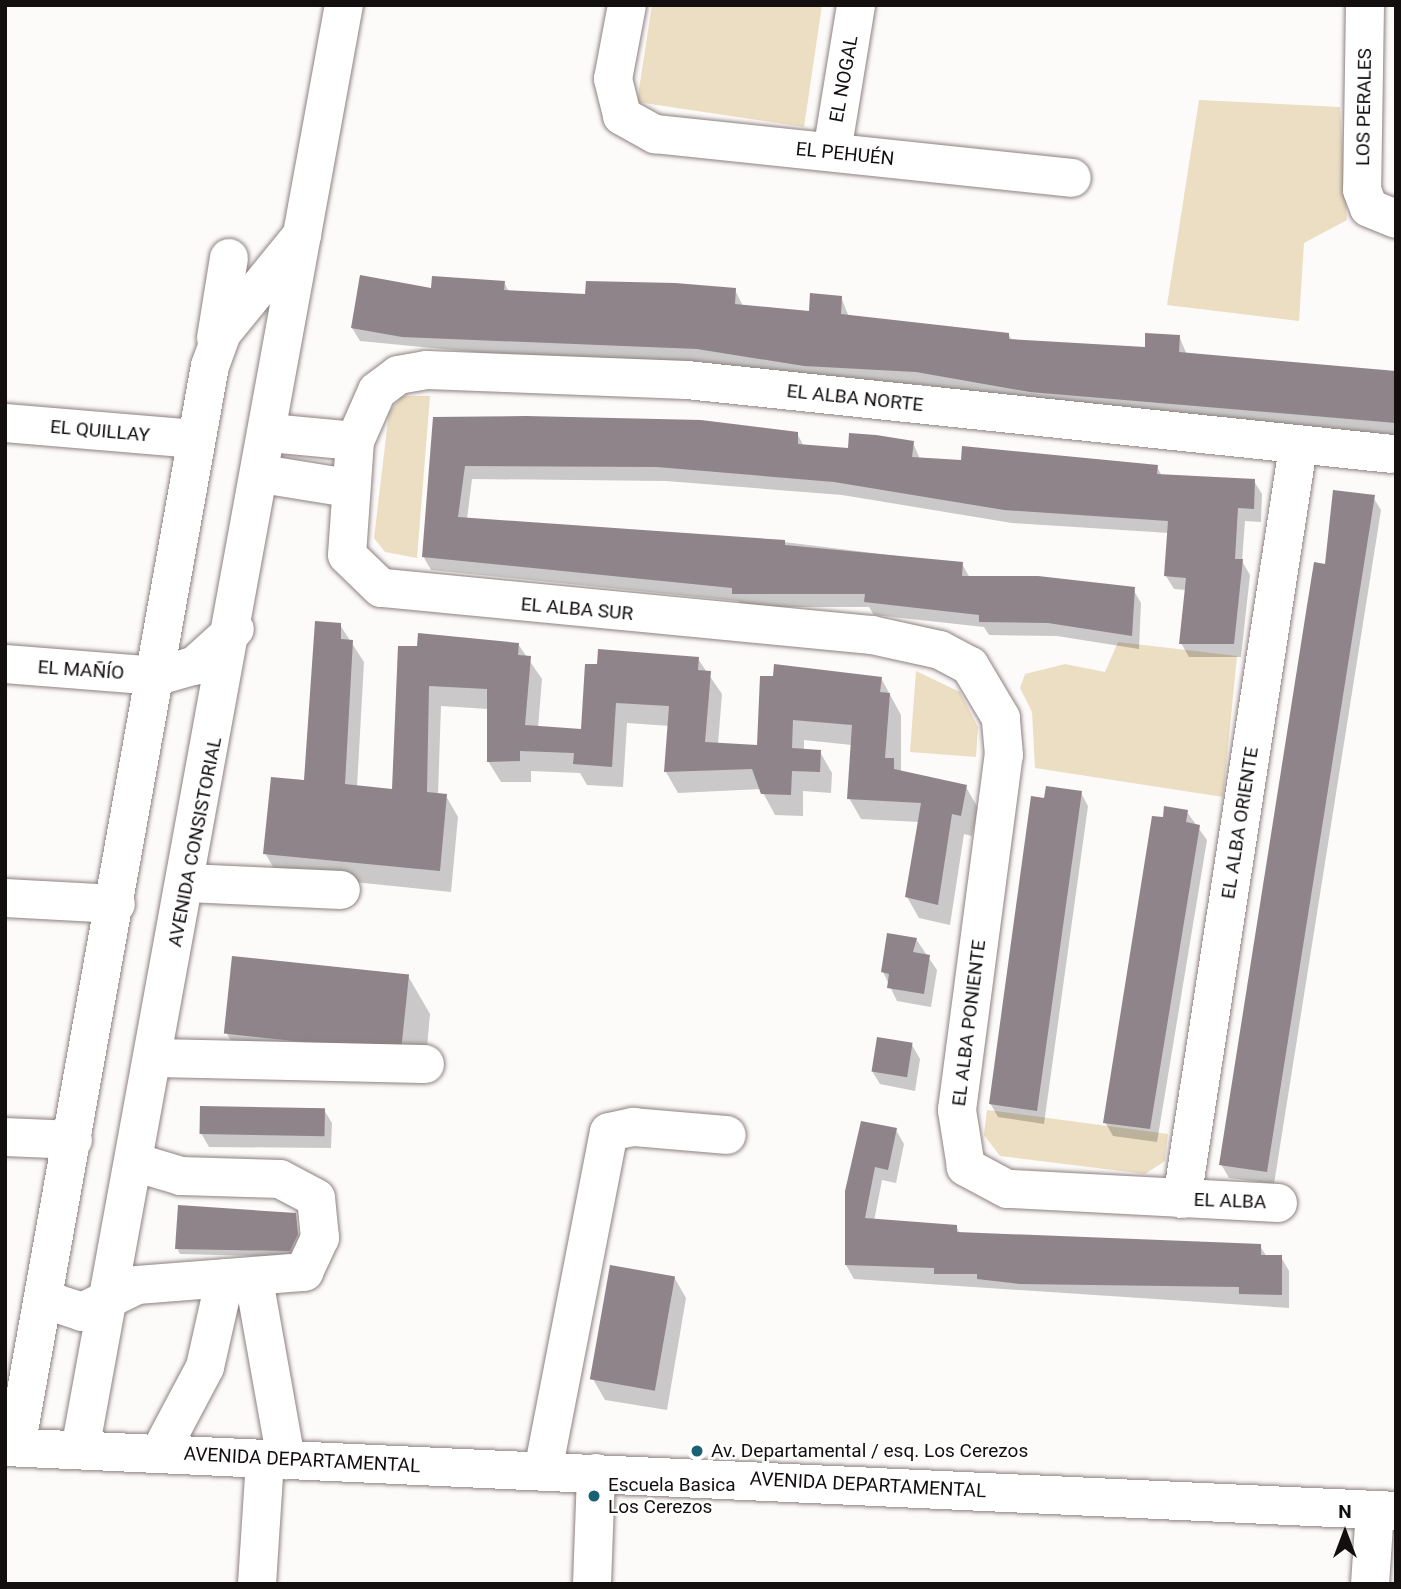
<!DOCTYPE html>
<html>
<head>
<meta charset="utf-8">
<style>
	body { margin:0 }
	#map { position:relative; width:1401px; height:1589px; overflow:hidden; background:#fdfafa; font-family:Roboto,sans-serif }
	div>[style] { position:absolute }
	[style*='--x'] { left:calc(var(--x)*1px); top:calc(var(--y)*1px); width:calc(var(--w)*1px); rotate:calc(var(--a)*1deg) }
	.green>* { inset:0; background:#ebdec2 }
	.shadow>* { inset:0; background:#0003 }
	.building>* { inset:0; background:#8f8489; transform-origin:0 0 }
	.roads { filter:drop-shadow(0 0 2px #8d8180) drop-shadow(0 0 2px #8d8180) }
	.minor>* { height:38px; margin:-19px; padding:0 19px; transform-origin:19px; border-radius:19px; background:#fff }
	.dots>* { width:19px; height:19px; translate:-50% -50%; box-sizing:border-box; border:4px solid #fff; border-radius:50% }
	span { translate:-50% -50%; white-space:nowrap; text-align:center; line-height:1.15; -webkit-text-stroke:5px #fff; paint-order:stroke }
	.street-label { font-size:19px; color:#130f0f }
	.poi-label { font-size:19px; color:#130f0f }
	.left { translate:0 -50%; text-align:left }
	.frame { position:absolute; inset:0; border:7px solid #130f0f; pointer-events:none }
	.north { position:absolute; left:1310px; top:1498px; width:70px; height:70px; -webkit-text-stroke:5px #fff; paint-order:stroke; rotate:0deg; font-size:19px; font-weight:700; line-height:28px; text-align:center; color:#130f0f }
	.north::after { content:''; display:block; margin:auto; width:24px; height:32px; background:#130f0f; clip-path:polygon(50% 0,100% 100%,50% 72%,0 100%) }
</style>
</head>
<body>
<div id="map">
	<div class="green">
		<div style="clip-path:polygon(652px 5px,822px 5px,804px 127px,637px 102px)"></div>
		<div style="clip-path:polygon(1199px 100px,1340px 107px,1347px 220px,1304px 243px,1299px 321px,1167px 305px)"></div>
		<div style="clip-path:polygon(402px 396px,430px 396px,417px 558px,385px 552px,374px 538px,389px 412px)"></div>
		<div style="clip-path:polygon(1118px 642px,1237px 656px,1223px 797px,1035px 768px,1032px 712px,1020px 688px,1025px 674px,1065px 664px,1105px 672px)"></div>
		<div style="clip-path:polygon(916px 671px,960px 692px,978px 727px,976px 757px,910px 752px)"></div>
		<div style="clip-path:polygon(987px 1110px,1168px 1134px,1165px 1161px,1145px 1174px,1000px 1156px,984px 1135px)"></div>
	</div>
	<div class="shadow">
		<div style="clip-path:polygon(504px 282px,509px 292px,587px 296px,735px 290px,743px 306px,810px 313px,841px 297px,849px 317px,1008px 334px,1012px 340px,1146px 348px,1179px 336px,1187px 355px,1396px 372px,1396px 436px,1039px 405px,925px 385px,813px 379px,705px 362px,505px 355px,360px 341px,352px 328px,432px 290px)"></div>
		<div style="clip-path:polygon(435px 418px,797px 433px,804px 447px,850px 450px,913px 443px,920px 459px,1157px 467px,1162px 476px,1254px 481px,1262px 494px,1261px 522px,1245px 521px,1242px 561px,1250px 575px,1241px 657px,1189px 657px,1181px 643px,1186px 590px,1174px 589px,1166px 576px,1169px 533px,1012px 523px,842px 495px,666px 481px,472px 479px,467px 519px,784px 542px,962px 564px,970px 578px,1133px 589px,1141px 603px,1139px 649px,1057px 636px,989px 635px,984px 627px,874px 615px,869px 607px,742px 607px,738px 601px,431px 570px,423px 556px)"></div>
		<div style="clip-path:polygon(1373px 497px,1381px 510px,1274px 1184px,1229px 1178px,1221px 1164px,1327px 566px)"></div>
		<div style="clip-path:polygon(340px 625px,364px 662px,357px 787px,394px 791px,399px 647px,518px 644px,542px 679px,538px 728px,582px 731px,587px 665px,698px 659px,722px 694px,718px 744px,758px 747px,762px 677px,881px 678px,901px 715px,901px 773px,966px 787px,978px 808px,972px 836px,964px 834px,950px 925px,919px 918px,907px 897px,919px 822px,861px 819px,849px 798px,852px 745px,804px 740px,804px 751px,820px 752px,832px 773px,831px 793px,803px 791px,803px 816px,775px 815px,761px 789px,678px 793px,666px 772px,670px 726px,627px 723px,623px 787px,587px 785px,580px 773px,531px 771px,531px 782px,501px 782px,488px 761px,488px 709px,441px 706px,438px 795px,446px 796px,458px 817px,451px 892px,277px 874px,265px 853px,306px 782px)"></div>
		<div style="clip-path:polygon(1081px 793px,1088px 806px,1044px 1124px,998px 1117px,990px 1103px,1046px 800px)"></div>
		<div style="clip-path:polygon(1187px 812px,1207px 840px,1157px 1142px,1113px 1136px,1105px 1122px,1164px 819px)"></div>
		<div style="clip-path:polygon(916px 939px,937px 970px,931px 1007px,897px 1001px,883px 972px)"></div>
		<div style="clip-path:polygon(408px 976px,430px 1014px,424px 1080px,249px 1072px,227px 1034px)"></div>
		<div style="clip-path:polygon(912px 1045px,920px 1059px,915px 1091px,880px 1084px,872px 1071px)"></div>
		<div style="clip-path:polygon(324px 1110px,332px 1123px,331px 1148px,209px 1147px,201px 1133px)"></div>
		<div style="clip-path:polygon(896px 1130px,904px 1144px,896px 1183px,882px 1180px,874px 1221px,956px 1226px,960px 1234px,1260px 1246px,1267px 1257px,1281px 1257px,1289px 1271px,1289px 1308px,854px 1279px,846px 1265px,847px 1191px)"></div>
		<div style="clip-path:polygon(294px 1215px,300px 1241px,293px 1257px,180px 1254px,177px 1248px)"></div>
		<div style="clip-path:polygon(674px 1277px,686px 1298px,667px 1410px,605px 1400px,593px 1379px)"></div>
	</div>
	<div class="building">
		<div style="clip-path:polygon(360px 275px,431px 288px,432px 276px,505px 281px,504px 290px,585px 294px,586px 281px,675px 283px,736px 288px,735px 304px,809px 311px,810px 293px,842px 296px,841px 314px,1009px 333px,1009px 339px,1145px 347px,1145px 333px,1180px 335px,1179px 352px,1396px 371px,1396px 423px,1030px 392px,916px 372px,804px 366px,697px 349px,402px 337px,351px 328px)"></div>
		<div style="clip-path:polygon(526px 416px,701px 420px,798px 432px,798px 444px,848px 448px,849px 433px,876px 435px,914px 441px,912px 457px,961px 460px,962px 446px,1158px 465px,1157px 474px,1255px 479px,1254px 509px,1238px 508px,1235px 559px,1243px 559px,1234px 644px,1179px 644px,1186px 578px,1164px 576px,1168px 521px,1004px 510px,834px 482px,657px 467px,465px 466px,458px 517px,785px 540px,785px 545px,963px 562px,962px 576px,1038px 576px,1135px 587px,1132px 636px,1048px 623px,979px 622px,979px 615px,864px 602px,865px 594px,732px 594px,732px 588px,422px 557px,433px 417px)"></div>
		<div style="clip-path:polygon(1333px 490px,1375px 495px,1267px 1172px,1219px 1165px,1306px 612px,1314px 562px,1325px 564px)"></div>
		<div style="clip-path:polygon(315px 621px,341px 623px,341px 639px,353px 640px,345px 784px,392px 789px,398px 646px,417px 646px,418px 633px,519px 643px,518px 655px,531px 656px,525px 725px,581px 729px,585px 664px,597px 664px,598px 649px,699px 657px,698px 670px,711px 671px,705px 742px,757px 745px,760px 676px,773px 676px,774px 664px,882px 677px,880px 692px,890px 693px,885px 758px,894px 758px,894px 769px,967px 785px,961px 816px,952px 814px,938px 905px,905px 897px,921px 803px,847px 799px,852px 725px,793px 720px,792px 748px,821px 750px,820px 772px,792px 771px,791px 795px,761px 794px,752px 769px,664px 772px,669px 706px,616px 703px,612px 767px,573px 764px,574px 753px,520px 751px,520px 761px,487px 762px,487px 689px,429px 686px,427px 792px,447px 794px,440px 871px,263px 854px,271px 777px,304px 780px)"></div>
		<div style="clip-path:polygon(1046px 786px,1082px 791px,1037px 1111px,989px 1104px,1031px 796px,1044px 798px)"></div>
		<div style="clip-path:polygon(1164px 806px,1188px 810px,1186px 822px,1200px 825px,1150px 1129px,1103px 1123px,1152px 816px,1163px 817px)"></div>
		<div style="clip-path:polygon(887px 933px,917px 938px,913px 952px,930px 955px,924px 994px,887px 988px,889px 974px,881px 972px)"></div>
		<div style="left:232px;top:956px;width:178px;height:78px;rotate:6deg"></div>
		<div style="left:877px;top:1037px;width:36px;height:35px;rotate:9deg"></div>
		<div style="left:200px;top:1106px;width:125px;height:28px;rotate:1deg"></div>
		<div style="clip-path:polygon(861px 1121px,897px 1128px,888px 1170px,875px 1167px,865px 1218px,957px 1225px,957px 1232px,1261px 1244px,1261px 1255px,1282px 1255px,1282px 1295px,1239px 1294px,1239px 1287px,1020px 1284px,977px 1279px,977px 1274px,934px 1274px,934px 1268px,845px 1265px,845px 1191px)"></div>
		<div style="clip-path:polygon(178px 1205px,296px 1213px,298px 1234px,290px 1251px,175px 1249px)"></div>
		<div style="left:610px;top:1265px;width:66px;height:116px;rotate:10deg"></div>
	</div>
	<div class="roads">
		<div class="minor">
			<div style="--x:627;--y:5;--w:75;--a:100.7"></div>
			<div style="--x:613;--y:79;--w:38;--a:76"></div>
			<div style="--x:622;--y:116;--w:38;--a:29"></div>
			<div style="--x:655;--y:134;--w:419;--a:6"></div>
			<div style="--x:1365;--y:5;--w:185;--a:90.9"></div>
			<div style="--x:1362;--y:190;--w:19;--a:69"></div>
			<div style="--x:1369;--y:208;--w:29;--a:22"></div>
			<div style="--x:832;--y:152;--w:149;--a:-80.7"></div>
			<div style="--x:216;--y:338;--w:81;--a:-80.8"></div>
			<div style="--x:5;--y:423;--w:191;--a:4.8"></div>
			<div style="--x:270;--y:433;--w:85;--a:5.4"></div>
			<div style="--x:262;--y:474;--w:87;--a:9.2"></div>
			<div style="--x:5;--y:664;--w:153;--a:4.5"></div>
			<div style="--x:158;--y:676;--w:37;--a:-16"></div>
			<div style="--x:194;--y:666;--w:55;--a:-42.1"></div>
			<div style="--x:187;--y:883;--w:154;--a:2.6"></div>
			<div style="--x:5;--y:898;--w:111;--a:3.1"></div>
			<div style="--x:154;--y:1058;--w:271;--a:1.3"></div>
			<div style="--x:5;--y:1137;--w:68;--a:2.5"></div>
			<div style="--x:1182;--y:1199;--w:761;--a:-81.23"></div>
			<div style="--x:1278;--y:1203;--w:271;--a:-177"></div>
			<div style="--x:1007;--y:1189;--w:47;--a:-151.8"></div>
			<div style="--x:966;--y:1167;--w:58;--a:-99"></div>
			<div style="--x:957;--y:1110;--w:358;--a:-82.5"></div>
			<div style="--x:1004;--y:755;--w:37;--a:-95"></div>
			<div style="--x:1001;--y:718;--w:61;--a:-120.8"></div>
			<div style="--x:970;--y:666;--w:34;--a:-152"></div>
			<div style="--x:940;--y:650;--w:70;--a:-167.6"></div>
			<div style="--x:872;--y:635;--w:493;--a:-174.5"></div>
			<div style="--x:381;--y:588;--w:47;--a:-135.9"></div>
			<div style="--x:347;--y:555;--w:114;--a:-86"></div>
			<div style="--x:355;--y:441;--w:55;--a:-66.3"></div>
			<div style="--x:377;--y:391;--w:26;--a:-37"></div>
			<div style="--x:398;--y:375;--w:29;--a:-10"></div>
			<div style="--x:427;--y:370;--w:260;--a:2.2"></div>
			<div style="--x:687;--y:380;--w:709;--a:5.99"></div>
			<div style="--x:254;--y:1280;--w:183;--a:79.9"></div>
			<div style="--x:45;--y:1293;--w:14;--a:45"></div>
			<div style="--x:55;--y:1303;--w:28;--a:18"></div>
			<div style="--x:82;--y:1312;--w:61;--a:-26.1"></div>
			<div style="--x:137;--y:1285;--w:168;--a:-4.5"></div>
			<div style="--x:304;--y:1272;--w:38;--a:-65"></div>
			<div style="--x:320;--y:1238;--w:40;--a:-95.7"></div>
			<div style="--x:316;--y:1198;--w:41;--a:-152.2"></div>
			<div style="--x:280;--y:1179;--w:99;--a:-178.3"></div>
			<div style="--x:181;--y:1176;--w:49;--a:-163.4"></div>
			<div style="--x:5;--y:1447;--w:1392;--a:2.63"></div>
			<div style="--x:16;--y:1447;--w:1098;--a:-79.83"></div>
			<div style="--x:210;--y:366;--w:35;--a:-70"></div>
			<div style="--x:222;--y:333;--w:127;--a:-50.8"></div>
			<div style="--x:80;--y:1450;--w:1469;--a:-79.65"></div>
			<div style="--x:159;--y:1454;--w:98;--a:-62.1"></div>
			<div style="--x:205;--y:1367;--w:91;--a:-77.3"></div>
			<div style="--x:543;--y:1471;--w:345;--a:-79"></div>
			<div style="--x:609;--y:1132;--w:25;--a:-12"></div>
			<div style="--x:633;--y:1127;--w:94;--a:4.9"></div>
			<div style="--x:257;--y:1584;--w:125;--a:-86.3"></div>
			<div style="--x:592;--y:1584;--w:111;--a:-87.9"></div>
			<div style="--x:1370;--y:1584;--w:74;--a:-86.1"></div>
		</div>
	</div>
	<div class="dots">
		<div style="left:697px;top:1451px;background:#1a6171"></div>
		<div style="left:594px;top:1496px;background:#1a6171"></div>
	</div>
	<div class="street-label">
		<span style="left:844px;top:79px;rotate:-80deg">EL NOGAL</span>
		<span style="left:1364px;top:107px;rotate:-89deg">LOS PERALES</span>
		<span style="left:845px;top:154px;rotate:6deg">EL PEHUÉN</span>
		<span style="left:855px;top:398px;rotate:6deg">EL ALBA NORTE</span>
		<span style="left:100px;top:431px;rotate:5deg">EL QUILLAY</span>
		<span style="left:577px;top:609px;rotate:5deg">EL ALBA SUR</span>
		<span style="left:81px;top:670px;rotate:4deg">EL MAÑÍO</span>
		<span style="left:1240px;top:823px;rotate:-81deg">EL ALBA ORIENTE</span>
		<span style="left:195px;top:842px;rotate:-79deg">AVENIDA CONSISTORIAL</span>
		<span style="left:969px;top:1023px;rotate:-83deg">EL ALBA PONIENTE</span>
		<span style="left:1230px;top:1201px;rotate:2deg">EL ALBA</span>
		<span style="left:302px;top:1460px;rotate:3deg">AVENIDA DEPARTAMENTAL</span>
		<span style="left:868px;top:1485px;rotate:3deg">AVENIDA DEPARTAMENTAL</span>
	</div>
	<div class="poi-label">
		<span class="left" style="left:711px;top:1451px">Av. Departamental / esq. Los Cerezos</span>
		<span class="left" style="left:608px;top:1496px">Escuela Basica<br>Los Cerezos</span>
	</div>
	<div class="frame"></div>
	<div class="north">N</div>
</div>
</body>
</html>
